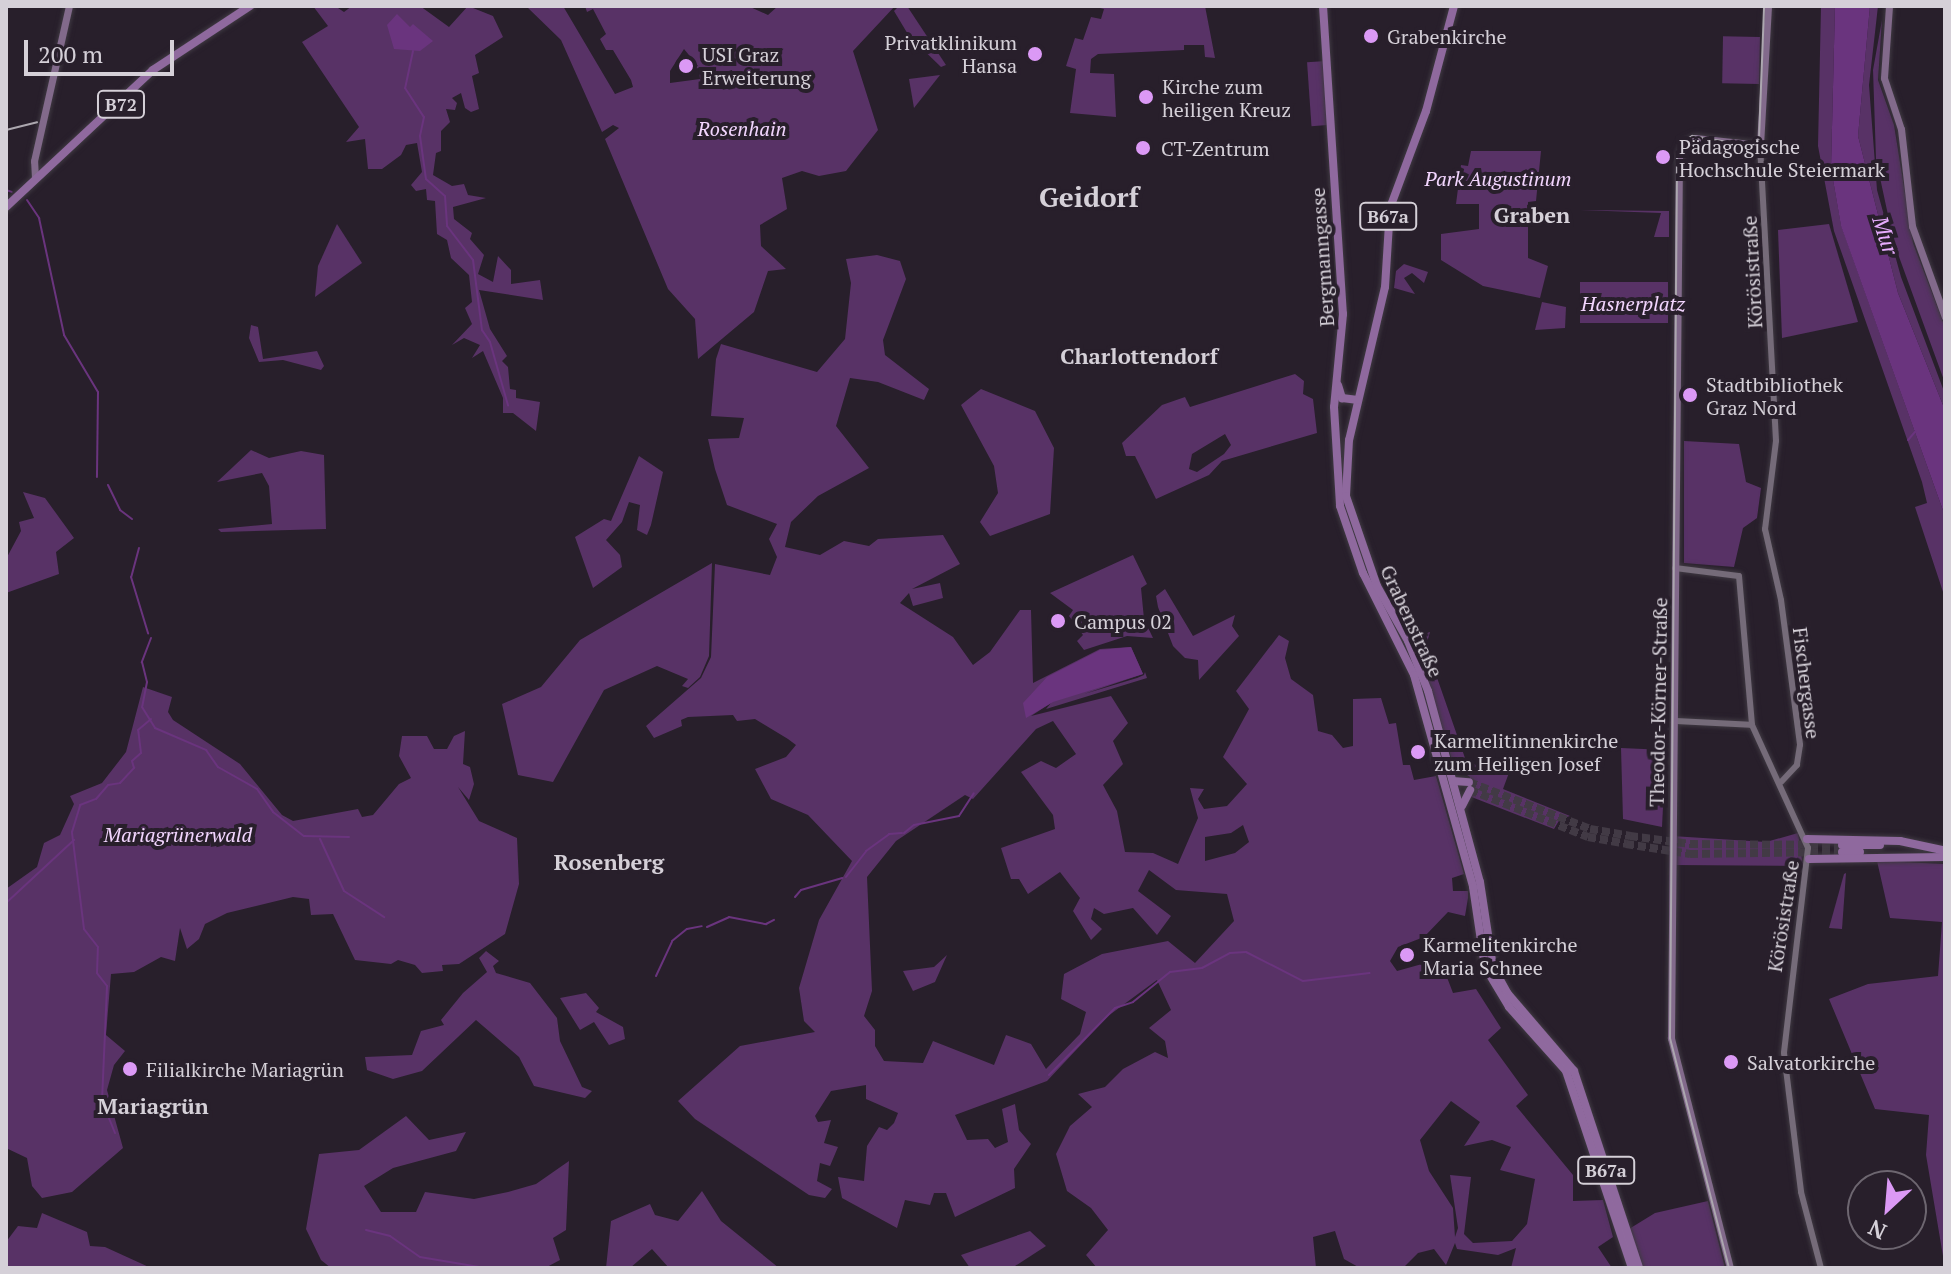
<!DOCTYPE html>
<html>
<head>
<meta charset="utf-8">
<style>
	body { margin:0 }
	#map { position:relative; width:1951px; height:1274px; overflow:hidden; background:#281f2b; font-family:"PT Serif",serif }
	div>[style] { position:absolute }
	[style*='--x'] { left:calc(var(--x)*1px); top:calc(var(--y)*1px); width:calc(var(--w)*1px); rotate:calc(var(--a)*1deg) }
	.green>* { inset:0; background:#583266; transform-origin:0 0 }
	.water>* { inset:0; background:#6a347e }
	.stream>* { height:2px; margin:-1px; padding:0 1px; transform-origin:1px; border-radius:1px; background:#6a347e }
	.primary-tunnel>* { height:8px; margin-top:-4px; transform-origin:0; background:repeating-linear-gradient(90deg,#423a45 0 8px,transparent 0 12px) }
	.roads { filter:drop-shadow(0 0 2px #3f3942) drop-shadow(0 0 2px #3f3942) }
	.tertiary>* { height:6px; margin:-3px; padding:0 3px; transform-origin:3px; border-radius:3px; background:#756b79 }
	.secondary>* { height:7px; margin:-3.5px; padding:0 3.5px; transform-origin:3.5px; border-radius:3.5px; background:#826a8b }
	.primary>* { height:8px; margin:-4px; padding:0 4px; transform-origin:4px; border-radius:4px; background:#8f699e }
	.tram>* { height:2px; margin:-1px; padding:0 1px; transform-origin:1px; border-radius:1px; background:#aca7af }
	.dots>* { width:22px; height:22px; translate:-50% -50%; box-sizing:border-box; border:4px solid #281f2b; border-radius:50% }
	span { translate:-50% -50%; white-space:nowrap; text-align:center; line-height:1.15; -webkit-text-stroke:8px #281f2b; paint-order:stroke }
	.shield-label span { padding:2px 6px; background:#281f2b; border:2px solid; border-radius:6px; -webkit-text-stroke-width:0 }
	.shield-label { font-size:18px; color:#d5d0d8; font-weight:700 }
	.poi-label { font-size:20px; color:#d5d0d8 }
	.left { translate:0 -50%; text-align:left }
	.right { translate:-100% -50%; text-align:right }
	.park-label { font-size:20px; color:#f2d5fe; font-style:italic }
	.street-label { font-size:20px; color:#d5d0d8 }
	.neighbourhood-label { font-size:22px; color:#d5d0d8; font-weight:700 }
	.water-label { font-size:22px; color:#e6abfd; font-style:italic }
	.district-label { font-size:28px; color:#d5d0d8; font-weight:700 }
	.frame { position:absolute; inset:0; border:8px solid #d5d0d8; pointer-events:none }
	.north { position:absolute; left:1847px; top:1170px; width:80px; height:80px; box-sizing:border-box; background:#281f2b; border:2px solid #6d6670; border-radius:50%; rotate:206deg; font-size:22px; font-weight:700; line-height:32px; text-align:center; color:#d5d0d8 }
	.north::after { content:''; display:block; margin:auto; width:28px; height:36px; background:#db99f5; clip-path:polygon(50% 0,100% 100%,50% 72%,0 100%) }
	.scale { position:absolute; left:24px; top:40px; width:150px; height:36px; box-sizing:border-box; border:4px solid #d5d0d8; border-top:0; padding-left:10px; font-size:24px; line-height:28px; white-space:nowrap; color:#d5d0d8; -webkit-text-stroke:6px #281f2b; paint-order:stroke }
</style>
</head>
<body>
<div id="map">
	<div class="green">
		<div style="clip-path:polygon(313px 6px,335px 6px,344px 12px,352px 6px,420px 6px,449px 27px,468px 6px,493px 16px,503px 37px,475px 55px,479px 73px,472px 76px,479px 109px,471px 112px,465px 108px,461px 93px,452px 98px,457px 103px,455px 110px,446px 109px,450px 122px,441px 131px,441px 151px,436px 153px,433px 175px,452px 186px,464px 184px,468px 195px,486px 198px,453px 207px,454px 219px,472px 233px,470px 239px,484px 255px,478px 274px,493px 282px,498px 256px,511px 270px,511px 284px,540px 280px,543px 300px,479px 290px,490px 329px,507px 356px,502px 361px,508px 367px,510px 389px,516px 390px,516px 398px,540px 402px,536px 431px,513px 413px,503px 413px,503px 398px,483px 351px,472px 358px,480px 345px,464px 338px,452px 345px,472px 324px,465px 308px,472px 302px,469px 275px,451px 258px,447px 240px,437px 234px,435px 201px,427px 200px,426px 189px,416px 191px,411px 185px,422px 172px,417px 143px,406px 145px,401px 155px,382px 169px,368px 169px,365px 139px,346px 142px,359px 127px,302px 42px,328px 26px)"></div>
		<div style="clip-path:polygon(evenodd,526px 6px,563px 6px,615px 94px,633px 87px,631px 80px,613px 50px,606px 50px,600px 39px,606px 34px,593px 9px,587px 12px,585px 6px,748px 6px,768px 15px,778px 6px,895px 6px,853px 51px,878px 130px,846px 171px,819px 176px,802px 171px,782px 178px,787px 209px,760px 225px,761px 246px,786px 269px,768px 271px,754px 312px,698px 359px,695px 319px,668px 289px,605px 139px,619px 128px,613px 125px,602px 132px,561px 40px,526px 6px,684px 49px,698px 66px,683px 70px,699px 68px,700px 79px,670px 83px,670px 71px,684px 49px)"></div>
		<div style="clip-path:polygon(899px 6px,907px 6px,946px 65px,941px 67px,909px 36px,894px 11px)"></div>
		<div style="clip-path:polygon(1092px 6px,1205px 6px,1215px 58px,1205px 57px,1204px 45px,1184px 45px,1184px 50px,1098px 54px,1091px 59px,1090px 73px,1114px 74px,1116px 117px,1070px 113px,1076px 69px,1066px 66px,1075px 38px,1083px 40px,1091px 17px,1101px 19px,1104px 9px)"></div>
		<div style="clip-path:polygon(1821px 6px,1835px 6px,1831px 168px,1841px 225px,1945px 516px,1945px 598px,1915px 507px,1927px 503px,1922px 482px,1834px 231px,1818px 146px)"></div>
		<div style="clip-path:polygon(1870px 6px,1878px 6px,1869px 85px,1877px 190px,1901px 277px,1945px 394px,1945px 410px,1898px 293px,1858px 136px)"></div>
		<div style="clip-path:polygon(1882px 20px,1878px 80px,1894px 125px,1913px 243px,1945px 327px,1945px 383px,1894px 243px,1876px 159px,1873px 70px)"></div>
		<div style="left:1760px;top:37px;width:47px;height:37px;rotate:91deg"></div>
		<div style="left:1326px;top:61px;width:64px;height:19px;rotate:86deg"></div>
		<div style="clip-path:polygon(940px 75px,914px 108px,909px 79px)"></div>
		<div style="clip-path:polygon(1471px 151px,1541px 151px,1536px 201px,1528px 202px,1528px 258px,1548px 266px,1540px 298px,1483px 286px,1441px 260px,1441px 234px,1479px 229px,1479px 204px,1456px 204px,1461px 165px,1468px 166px)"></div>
		<div style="clip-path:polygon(1580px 210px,1669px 211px,1669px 237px,1654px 237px,1661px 213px)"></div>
		<div style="clip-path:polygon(337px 224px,362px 263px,315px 297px,318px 266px)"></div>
		<div style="clip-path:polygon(1829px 224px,1858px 322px,1782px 338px,1778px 230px)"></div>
		<div style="clip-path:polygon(evenodd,877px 255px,900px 261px,906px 279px,883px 340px,885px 355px,929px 389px,924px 400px,878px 382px,850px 378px,836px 426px,869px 468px,818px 496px,791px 522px,785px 547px,820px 555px,844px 541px,869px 546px,878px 539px,943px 535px,960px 564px,912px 589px,940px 583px,943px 598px,913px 606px,909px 593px,900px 603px,953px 637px,973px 665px,990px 652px,1020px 610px,1031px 610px,1033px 683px,1100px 649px,1131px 647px,1143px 674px,1084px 694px,1137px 678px,1144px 675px,1145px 672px,1147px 678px,1046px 709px,1051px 703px,1031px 716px,1111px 696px,1128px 723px,1113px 741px,1123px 764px,1103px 785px,1117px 811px,1125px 852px,1153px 853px,1178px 864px,1198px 818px,1190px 788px,1204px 789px,1198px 799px,1204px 809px,1227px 806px,1247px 784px,1223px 757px,1249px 709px,1236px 691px,1279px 635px,1289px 641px,1285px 658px,1291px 679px,1313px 695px,1318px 731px,1332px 735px,1343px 748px,1353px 746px,1353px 699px,1381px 698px,1389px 724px,1396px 723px,1403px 765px,1410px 765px,1414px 780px,1436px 776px,1464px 874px,1452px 878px,1453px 891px,1468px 891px,1468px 898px,1465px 916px,1448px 912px,1424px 937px,1398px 947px,1390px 961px,1397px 971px,1440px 959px,1453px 993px,1476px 989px,1501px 1028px,1488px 1040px,1528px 1095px,1516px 1106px,1573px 1175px,1573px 1201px,1603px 1200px,1613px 1237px,1598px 1247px,1612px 1268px,1511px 1268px,1516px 1248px,1498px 1255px,1457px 1249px,1455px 1243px,1446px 1265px,1434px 1249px,1418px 1253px,1403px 1268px,1360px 1268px,1344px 1259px,1335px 1231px,1313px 1237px,1316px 1268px,1097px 1268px,1086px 1255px,1108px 1230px,1091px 1208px,1067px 1191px,1056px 1154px,1070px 1126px,1092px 1107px,1078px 1094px,1105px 1087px,1123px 1069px,1155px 1052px,1168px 1058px,1165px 1041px,1149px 1028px,1171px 1010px,1157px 980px,1108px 1016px,1047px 1081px,955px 1115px,967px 1140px,988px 1139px,995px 1148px,1008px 1142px,1002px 1109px,1015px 1104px,1019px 1130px,1031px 1144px,1014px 1169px,1015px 1188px,955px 1217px,946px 1193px,934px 1193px,930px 1205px,905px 1200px,897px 1228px,842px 1198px,838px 1177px,864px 1181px,867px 1146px,879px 1127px,887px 1130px,894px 1123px,898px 1113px,866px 1099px,866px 1085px,831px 1091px,815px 1116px,818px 1122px,831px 1120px,824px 1143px,838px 1147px,830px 1166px,820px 1163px,817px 1181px,832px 1189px,825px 1198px,809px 1195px,695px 1119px,678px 1101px,740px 1046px,815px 1032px,804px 1021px,799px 988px,819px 920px,852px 861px,808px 815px,771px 799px,755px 769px,786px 757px,796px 745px,788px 739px,755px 719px,737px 721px,733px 715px,688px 717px,681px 720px,682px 726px,654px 738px,646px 726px,701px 678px,711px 657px,715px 564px,770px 575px,777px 557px,769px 539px,777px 524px,727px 505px,715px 469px,708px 439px,739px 438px,744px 418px,711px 416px,716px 359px,721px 344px,817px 372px,845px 339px,851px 283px,846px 259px,877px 255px,1053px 721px,1076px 754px,1056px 768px,1041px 761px,1021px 772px,1053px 815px,1055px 829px,1001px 848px,1011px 879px,1019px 879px,1028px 894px,1060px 872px,1080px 898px,1073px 911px,1091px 940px,1102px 929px,1091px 919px,1094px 908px,1104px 914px,1133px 908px,1157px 935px,1171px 916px,1138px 891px,1149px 870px,1176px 890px,1227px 894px,1234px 921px,1195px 963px,1168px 941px,1102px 954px,1064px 974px,1061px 999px,1086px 1012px,1080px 1034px,1046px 1069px,1031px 1044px,1006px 1035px,994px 1065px,933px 1041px,923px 1063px,884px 1061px,875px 1046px,875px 1030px,864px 1016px,872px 991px,867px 877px,896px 841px,965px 795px,973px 799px,1036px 729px,1053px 721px,877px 255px,1243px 825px,1249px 842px,1235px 853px,1205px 861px,1205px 837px,1231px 833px,1243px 825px,877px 255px,1451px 1101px,1480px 1122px,1464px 1146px,1492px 1140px,1511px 1147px,1500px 1170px,1535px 1179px,1527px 1224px,1512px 1241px,1473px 1243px,1464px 1234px,1471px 1177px,1450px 1175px,1458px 1228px,1455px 1237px,1453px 1208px,1429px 1171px,1420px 1140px,1451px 1101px)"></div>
		<div style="clip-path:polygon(1404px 264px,1428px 272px,1424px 283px,1412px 273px,1404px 278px,1415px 294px,1394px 288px,1396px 271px)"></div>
		<div style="left:1580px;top:282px;width:88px;height:41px"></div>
		<div style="clip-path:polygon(1542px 302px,1566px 307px,1565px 328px,1535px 330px)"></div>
		<div style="clip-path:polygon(251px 325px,258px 327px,263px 359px,317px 351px,324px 366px,321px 370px,283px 360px,259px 362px,249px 338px)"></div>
		<div style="clip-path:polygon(evenodd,1295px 374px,1304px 381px,1303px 394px,1313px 399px,1317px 433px,1222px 461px,1209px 475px,1156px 499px,1135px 456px,1126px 456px,1122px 443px,1162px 405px,1185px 397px,1190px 407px,1295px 374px,1225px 434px,1231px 445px,1224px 454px,1197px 472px,1189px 469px,1192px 454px,1225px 434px)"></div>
		<div style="clip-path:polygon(981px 389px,1035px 411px,1054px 448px,1050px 514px,990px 536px,980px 522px,998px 493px,994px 466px,961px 405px)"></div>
		<div style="clip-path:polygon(1684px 441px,1739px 444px,1746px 482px,1761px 488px,1757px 518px,1743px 528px,1734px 567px,1684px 563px)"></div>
		<div style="clip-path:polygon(251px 450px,269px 458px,301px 451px,324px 455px,326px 529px,221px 532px,218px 529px,272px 524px,269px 486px,262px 473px,217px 482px)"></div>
		<div style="clip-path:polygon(639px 456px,663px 472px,651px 525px,647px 535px,637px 530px,640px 505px,629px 502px,622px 522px,606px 540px,620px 555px,622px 567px,593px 588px,575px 537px,604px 519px,611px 521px)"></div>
		<div style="clip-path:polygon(23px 492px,45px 498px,74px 538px,56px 552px,59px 574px,6px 593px,6px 559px,21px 531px,19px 522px,34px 518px)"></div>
		<div style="clip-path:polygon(1133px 555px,1147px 584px,1141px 588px,1144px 619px,1153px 638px,1127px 636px,1084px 650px,1077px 641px,1083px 635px,1069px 616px,1073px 610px,1050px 593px)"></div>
		<div style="clip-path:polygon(712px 563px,709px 656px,700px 677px,688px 688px,682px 686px,688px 679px,657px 666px,604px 690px,553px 782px,518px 775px,502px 704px,541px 687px,580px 640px)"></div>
		<div style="clip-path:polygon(1165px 589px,1193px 636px,1235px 615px,1232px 626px,1239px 636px,1199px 680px,1198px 660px,1185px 658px,1173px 646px,1158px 607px,1156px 596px)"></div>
		<div style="clip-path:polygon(1430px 632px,1426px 646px,1465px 758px,1490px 774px,1498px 764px,1510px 770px,1503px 789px,1570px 816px,1560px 819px,1554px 829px,1469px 796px,1470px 777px,1454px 766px,1412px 638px)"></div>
		<div style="clip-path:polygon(143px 687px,172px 697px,168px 712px,173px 720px,240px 764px,282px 815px,293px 821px,358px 809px,362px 817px,373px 815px,399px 784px,411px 778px,399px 756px,402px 736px,427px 736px,434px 749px,447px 749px,454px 736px,465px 731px,463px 764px,470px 767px,474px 784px,469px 800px,458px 787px,479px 821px,517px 838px,519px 884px,505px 934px,459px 964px,442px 965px,443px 971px,422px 973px,415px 965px,398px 960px,391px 964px,355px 960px,333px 914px,311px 915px,309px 899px,293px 897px,227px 913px,205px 924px,199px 939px,187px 949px,180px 928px,175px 961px,161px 957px,134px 972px,111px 974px,106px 1035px,125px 1051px,114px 1065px,107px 1090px,123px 1148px,72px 1192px,42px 1198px,32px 1186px,27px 1158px,6px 1148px,6px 889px,37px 867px,44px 843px,60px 835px,74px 804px,70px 796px,102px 783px,126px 752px)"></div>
		<div style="clip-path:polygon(1621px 748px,1666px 750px,1662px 827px,1623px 819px)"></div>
		<div style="clip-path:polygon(1798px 833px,1803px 866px,1672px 865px,1672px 836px,1766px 842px)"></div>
		<div style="clip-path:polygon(1877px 861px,1945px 864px,1945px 1268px,1926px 1155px,1929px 1115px,1875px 1109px,1829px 999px,1868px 984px,1938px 976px,1942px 922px,1890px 918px)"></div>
		<div style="clip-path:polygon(1846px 873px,1842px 929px,1829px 928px,1844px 874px)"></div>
		<div style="clip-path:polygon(486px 951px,499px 961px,493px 966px,496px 973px,530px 983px,557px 1018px,560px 1041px,582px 1087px,592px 1091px,585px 1098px,534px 1086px,519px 1057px,476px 1020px,422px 1071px,393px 1079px,367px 1070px,365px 1057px,412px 1055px,421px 1031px,444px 1025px,441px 1020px,463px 993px,487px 972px,479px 958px)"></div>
		<div style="clip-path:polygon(947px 955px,935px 982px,913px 991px,903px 971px,934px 967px)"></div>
		<div style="clip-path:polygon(586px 993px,599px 1008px,596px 1012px,623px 1027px,625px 1039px,609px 1045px,594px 1022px,580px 1030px,560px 998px)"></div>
		<div style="clip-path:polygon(406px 1116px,429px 1140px,466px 1132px,456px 1151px,393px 1168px,364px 1186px,381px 1212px,416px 1212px,425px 1192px,474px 1199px,508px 1192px,536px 1184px,569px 1161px,566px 1230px,553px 1238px,560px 1260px,545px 1268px,331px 1268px,321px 1260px,306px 1229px,319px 1154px,359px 1150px)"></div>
		<div style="clip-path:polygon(702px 1191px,721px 1221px,779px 1268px,669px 1268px,652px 1249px,630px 1268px,606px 1268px,611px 1221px,650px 1204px,655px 1215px,678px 1221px)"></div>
		<div style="clip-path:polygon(1708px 1201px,1725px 1268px,1643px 1268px,1629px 1229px,1655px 1213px)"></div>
		<div style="clip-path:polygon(42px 1213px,87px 1232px,90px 1246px,105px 1247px,151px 1268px,6px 1268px,6px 1242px,18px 1226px,37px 1228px)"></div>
		<div style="clip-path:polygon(1030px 1231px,1046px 1246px,1012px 1268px,970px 1268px,961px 1255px)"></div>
	</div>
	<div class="water">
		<div style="clip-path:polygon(1835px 6px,1870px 6px,1858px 136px,1898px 293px,1945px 410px,1945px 516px,1841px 226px,1831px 168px)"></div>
		<div style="clip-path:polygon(397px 14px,410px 27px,413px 24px,433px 41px,420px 51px,394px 49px,387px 25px)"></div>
		<div style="clip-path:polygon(1131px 647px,1143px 674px,1053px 702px,1026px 718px,1023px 703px,1047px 677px,1100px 650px)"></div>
	</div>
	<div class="stream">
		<div style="--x:413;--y:51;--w:38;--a:102"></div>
		<div style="--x:405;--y:88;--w:35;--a:57"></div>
		<div style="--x:424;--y:117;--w:19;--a:102"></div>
		<div style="--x:420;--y:136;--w:43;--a:82.1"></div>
		<div style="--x:426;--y:179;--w:25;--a:42"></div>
		<div style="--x:445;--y:196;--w:30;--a:86"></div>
		<div style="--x:447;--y:226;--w:43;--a:52.6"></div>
		<div style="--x:473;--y:260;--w:71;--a:82.7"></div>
		<div style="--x:482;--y:330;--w:14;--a:56"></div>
		<div style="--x:490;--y:342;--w:66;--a:74.1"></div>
		<div style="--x:6;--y:190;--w:6;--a:18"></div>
		<div style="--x:27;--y:200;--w:22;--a:56"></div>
		<div style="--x:39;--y:218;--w:120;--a:77.9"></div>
		<div style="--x:64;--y:335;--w:66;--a:59.2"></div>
		<div style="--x:98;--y:392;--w:85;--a:90.7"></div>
		<div style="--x:1908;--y:440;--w:11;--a:-49"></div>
		<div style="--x:108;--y:485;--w:28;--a:64"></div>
		<div style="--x:120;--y:510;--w:15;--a:37"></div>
		<div style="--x:139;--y:548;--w:30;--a:105"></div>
		<div style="--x:131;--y:577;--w:59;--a:73.1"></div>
		<div style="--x:151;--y:638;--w:26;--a:111"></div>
		<div style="--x:142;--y:662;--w:21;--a:76"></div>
		<div style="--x:147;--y:682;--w:25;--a:101"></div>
		<div style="--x:142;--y:707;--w:25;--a:58"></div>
		<div style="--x:155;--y:728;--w:56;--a:23.3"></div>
		<div style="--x:206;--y:750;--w:21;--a:55"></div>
		<div style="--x:218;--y:767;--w:45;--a:29.4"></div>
		<div style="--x:257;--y:789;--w:28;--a:55"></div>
		<div style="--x:273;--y:812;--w:39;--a:38"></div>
		<div style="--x:304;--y:836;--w:45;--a:1.3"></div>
		<div style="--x:904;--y:833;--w:13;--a:-39"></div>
		<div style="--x:914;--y:825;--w:46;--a:-11.3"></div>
		<div style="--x:959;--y:816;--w:27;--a:-57"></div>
		<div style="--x:320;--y:839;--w:57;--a:65.2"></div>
		<div style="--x:344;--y:891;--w:48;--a:33"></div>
		<div style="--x:846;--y:877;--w:33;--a:-52"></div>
		<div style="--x:866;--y:851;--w:29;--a:-36"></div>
		<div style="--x:889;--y:834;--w:13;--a:-4"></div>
		<div style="--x:795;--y:897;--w:9;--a:-49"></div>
		<div style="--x:801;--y:890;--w:43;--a:-16.3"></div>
		<div style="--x:6;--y:903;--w:93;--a:-42.8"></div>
		<div style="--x:707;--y:927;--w:24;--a:-24"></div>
		<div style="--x:729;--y:917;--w:38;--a:11"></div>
		<div style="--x:766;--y:924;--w:9;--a:-27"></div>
		<div style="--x:656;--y:976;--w:38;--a:-65"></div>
		<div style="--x:672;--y:941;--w:19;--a:-39"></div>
		<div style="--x:687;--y:929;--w:15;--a:-11"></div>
		<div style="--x:1049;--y:1075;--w:94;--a:-45.4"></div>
		<div style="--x:1115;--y:1008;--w:19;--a:-18"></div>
		<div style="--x:1133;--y:1002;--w:48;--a:-39"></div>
		<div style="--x:1170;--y:972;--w:32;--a:-7"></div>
		<div style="--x:1202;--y:968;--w:32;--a:-28"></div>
		<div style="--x:1230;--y:953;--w:16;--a:-4"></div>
		<div style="--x:1246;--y:952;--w:64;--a:27"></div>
		<div style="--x:1303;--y:981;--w:67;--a:-6.8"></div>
		<div style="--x:115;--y:1133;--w:35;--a:-112"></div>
		<div style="--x:102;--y:1101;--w:115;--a:-87.5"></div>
		<div style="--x:107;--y:986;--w:16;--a:-128"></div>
		<div style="--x:97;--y:973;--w:26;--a:-88"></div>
		<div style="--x:98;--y:947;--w:23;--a:-128"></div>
		<div style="--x:84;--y:929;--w:98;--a:-97.1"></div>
		<div style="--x:72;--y:832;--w:28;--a:-73"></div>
		<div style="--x:80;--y:805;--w:17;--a:-21"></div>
		<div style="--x:96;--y:799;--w:18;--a:-49"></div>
		<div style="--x:108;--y:785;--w:12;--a:-9"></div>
		<div style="--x:120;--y:783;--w:21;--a:-47"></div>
		<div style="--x:134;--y:768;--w:7;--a:-106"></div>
		<div style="--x:132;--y:761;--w:12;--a:-42"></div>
		<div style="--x:141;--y:753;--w:23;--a:-97"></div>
		<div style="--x:138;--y:730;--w:17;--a:-40"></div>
		<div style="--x:366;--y:1230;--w:25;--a:14"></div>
		<div style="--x:390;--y:1236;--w:37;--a:35"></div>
		<div style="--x:420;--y:1257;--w:66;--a:9.6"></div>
	</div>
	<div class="primary-tunnel">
		<div style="--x:1469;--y:782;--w:130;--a:21.2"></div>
		<div style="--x:1590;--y:829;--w:41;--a:9.9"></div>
		<div style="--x:1630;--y:836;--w:61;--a:7.6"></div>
		<div style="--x:1690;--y:844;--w:152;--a:0.4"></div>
		<div style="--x:1470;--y:790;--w:127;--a:21.7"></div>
		<div style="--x:1588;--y:837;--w:39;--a:10"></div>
		<div style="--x:1626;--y:844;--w:65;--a:8.9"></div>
		<div style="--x:1690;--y:854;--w:152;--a:-0.8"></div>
	</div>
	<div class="roads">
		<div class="tertiary">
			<div style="--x:1760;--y:145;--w:296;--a:86.9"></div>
			<div style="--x:1776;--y:441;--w:89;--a:97.1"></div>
			<div style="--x:1765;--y:529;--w:73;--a:77.3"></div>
			<div style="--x:1781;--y:600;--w:146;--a:82.5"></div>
			<div style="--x:1800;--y:745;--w:20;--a:99"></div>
			<div style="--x:1797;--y:765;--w:23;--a:133"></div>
			<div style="--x:1675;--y:568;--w:64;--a:7.1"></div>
			<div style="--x:1739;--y:576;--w:150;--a:85"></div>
			<div style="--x:1752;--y:725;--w:135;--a:65.5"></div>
			<div style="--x:1808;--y:848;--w:206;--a:96.7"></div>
			<div style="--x:1784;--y:1053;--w:140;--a:83"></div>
			<div style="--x:1801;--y:1192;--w:79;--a:75.3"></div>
			<div style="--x:1674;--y:721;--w:78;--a:2.9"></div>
		</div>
		<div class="secondary">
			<div style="--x:1889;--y:6;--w:72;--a:94"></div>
			<div style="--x:1884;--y:78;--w:54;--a:71.6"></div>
			<div style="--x:1901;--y:129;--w:98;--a:83.5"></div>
			<div style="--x:1912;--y:226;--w:97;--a:70.1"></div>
			<div style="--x:35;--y:178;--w:17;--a:-93"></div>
			<div style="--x:34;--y:161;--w:159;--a:-77.3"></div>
			<div style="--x:1730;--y:1268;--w:237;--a:-104.4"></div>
			<div style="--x:1671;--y:1038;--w:882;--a:-89.48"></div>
			<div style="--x:1679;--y:156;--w:14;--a:-69"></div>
			<div style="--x:1684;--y:143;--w:12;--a:-24"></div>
			<div style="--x:1695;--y:138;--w:65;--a:6.1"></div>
			<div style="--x:1760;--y:145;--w:139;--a:-86.7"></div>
		</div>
		<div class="primary">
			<div style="--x:1323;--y:6;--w:309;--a:86.3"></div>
			<div style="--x:1343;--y:314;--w:93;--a:95.5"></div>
			<div style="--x:1334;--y:407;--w:99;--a:86.5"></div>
			<div style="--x:1340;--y:506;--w:71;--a:71.1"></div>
			<div style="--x:1363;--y:573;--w:114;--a:63.4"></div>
			<div style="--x:1414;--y:675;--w:220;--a:74.4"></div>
			<div style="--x:1473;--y:887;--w:81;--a:81.5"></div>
			<div style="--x:1485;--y:967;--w:47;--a:59"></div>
			<div style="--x:1509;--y:1007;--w:86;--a:48.3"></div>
			<div style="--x:1566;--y:1071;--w:208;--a:71.5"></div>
			<div style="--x:1454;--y:6;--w:109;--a:104.9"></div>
			<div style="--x:1426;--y:111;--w:103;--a:110.4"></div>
			<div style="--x:1390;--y:208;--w:79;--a:93.6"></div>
			<div style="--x:1385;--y:287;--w:157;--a:103.2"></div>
			<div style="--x:1349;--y:440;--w:56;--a:93.1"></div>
			<div style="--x:1346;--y:496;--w:95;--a:71"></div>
			<div style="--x:1377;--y:586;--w:63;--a:60.6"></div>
			<div style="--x:1408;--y:641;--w:54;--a:68.2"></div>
			<div style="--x:1428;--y:691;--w:198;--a:74.8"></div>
			<div style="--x:1480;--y:882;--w:86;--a:81.3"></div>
			<div style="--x:1493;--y:967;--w:31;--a:61"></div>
			<div style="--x:1508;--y:994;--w:101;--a:49.4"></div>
			<div style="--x:1574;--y:1071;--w:207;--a:71.7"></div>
			<div style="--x:6;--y:207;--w:201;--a:-43"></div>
			<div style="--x:153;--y:70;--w:116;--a:-33.4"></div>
			<div style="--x:1338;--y:385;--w:14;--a:73"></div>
			<div style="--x:1342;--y:398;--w:16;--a:7"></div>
			<div style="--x:1453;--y:781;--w:16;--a:4"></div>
			<div style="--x:1462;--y:806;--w:18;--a:-63"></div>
			<div style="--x:1807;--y:839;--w:93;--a:1.2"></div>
			<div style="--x:1900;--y:841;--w:43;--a:12.1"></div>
			<div style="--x:1842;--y:845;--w:38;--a:0"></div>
			<div style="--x:1842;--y:852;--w:18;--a:0"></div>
			<div style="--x:1809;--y:859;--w:134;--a:-0.9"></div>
		</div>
	</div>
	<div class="tram">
		<div style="--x:6;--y:130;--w:32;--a:-14"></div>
		<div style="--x:1729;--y:1268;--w:237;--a:-104.4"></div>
		<div style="--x:1670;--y:1038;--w:881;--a:-89.54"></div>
		<div style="--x:1677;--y:157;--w:16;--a:-72"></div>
		<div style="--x:1682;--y:142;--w:12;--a:-31"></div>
		<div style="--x:1692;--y:136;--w:54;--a:9.6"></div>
		<div style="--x:1745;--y:145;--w:15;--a:-23"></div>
		<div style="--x:1759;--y:139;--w:133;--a:-87.8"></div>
	</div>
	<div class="dots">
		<div style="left:1371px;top:36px;background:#db99f5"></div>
		<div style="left:1035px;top:54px;background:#db99f5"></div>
		<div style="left:686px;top:66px;background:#db99f5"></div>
		<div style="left:1146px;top:97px;background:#db99f5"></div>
		<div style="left:1143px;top:148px;background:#db99f5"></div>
		<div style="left:1663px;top:157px;background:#db99f5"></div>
		<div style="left:1690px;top:395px;background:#db99f5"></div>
		<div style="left:1058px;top:621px;background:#db99f5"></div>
		<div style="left:1418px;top:752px;background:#db99f5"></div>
		<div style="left:1407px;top:955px;background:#db99f5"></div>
		<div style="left:1731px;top:1062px;background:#db99f5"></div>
		<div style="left:130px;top:1069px;background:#db99f5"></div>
	</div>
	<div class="shield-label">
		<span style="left:121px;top:104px">B72</span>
		<span style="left:1388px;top:216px">B67a</span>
		<span style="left:1606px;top:1170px">B67a</span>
	</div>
	<div class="poi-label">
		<span class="left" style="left:1387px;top:36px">Grabenkirche</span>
		<span class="right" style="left:1017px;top:54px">Privatklinikum<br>Hansa</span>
		<span class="left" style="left:702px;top:66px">USI Graz<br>Erweiterung</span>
		<span class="left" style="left:1162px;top:98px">Kirche zum<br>heiligen Kreuz</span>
		<span class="left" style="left:1679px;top:158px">Pädagogische<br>Hochschule Steiermark</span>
		<span class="left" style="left:1161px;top:148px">CT-Zentrum</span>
		<span class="left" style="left:1706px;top:396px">Stadtbibliothek<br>Graz Nord</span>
		<span class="left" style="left:1074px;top:621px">Campus 02</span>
		<span class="left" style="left:1434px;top:752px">Karmelitinnenkirche<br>zum Heiligen Josef</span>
		<span class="left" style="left:1423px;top:956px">Karmelitenkirche<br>Maria Schnee</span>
		<span class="left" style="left:1747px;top:1062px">Salvatorkirche</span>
		<span class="left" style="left:146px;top:1069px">Filialkirche Mariagrün</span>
	</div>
	<div class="park-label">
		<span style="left:742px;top:128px">Rosenhain</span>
		<span style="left:1498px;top:178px">Park Augustinum</span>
		<span style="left:1633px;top:303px">Hasnerplatz</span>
		<span style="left:178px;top:834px">Mariagrünerwald</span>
	</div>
	<div class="street-label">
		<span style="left:1322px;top:257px;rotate:-94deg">Bergmanngasse</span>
		<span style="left:1752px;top:272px;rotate:-93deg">Körösistraße</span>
		<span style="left:1412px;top:621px;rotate:65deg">Grabenstraße</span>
		<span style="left:1807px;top:683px;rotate:83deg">Fischergasse</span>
		<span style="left:1658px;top:702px;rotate:-89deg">Theodor-Körner-Straße</span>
		<span style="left:1783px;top:916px;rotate:-81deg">Körösistraße</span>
	</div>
	<div class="neighbourhood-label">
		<span style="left:1532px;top:215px">Graben</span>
		<span style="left:1139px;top:356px">Charlottendorf</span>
		<span style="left:609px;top:862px">Rosenberg</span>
		<span style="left:153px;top:1106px">Mariagrün</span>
	</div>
	<div class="water-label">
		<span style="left:1886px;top:235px;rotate:72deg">Mur</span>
	</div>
	<div class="district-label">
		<span style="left:1089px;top:197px">Geidorf</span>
	</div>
	<div class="frame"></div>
	<div class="north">N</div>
	<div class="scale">200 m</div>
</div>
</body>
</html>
